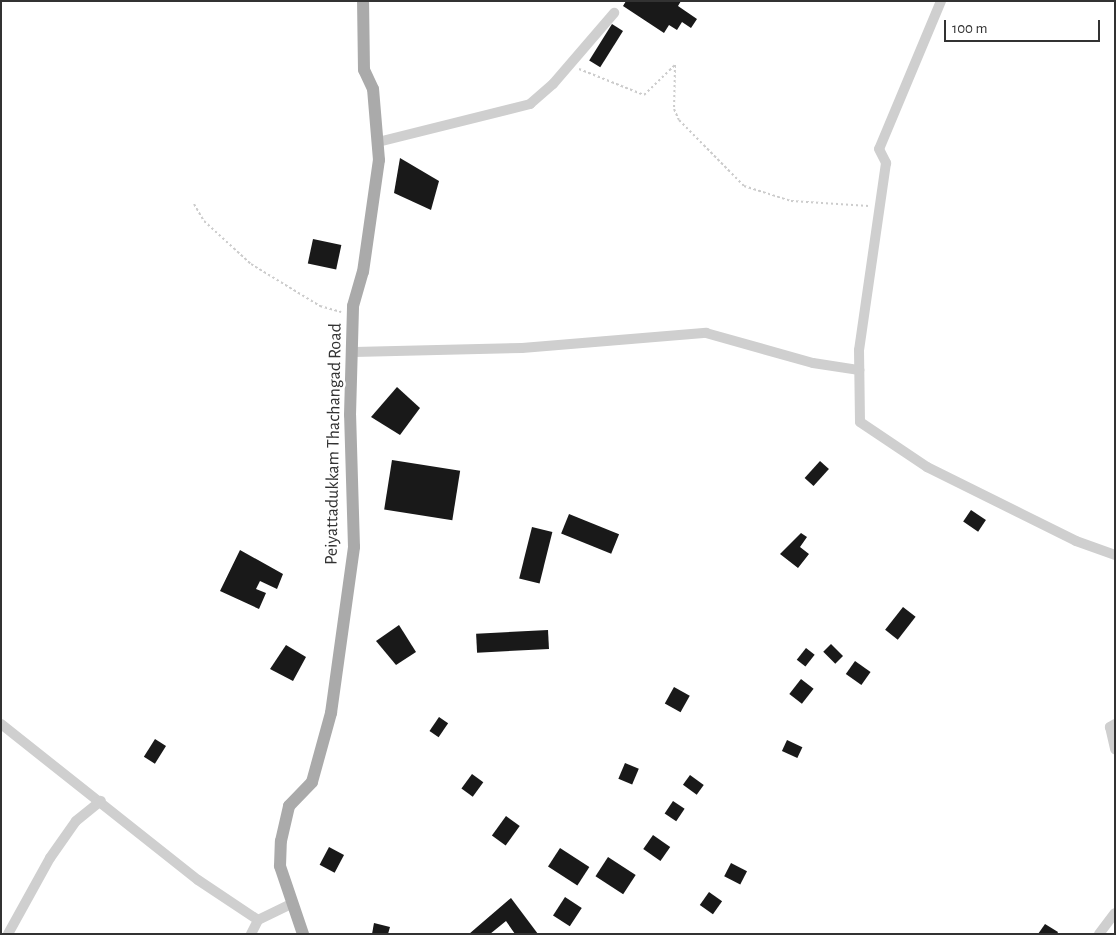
<!DOCTYPE html>
<html>
<head>
<meta charset="utf-8">
<style>
	body { margin:0 }
	#map { position:relative; width:1116px; height:935px; overflow:hidden; background:#fff; font-family:"Alegreya Sans",sans-serif }
	div>[style] { position:absolute }
	[style*='--x'] { left:calc(var(--x)*1px); top:calc(var(--y)*1px); width:calc(var(--w)*1px); rotate:calc(var(--a)*1deg) }
	.building>* { inset:0; background:#191919; transform-origin:0 0 }
	.path>* { height:2px; margin-top:-1px; transform-origin:0; background:repeating-linear-gradient(90deg,#ccc 0 2.5px,transparent 0 5px) }
	.minor>* { height:10px; margin:-5px; padding:0 5px; transform-origin:5px; border-radius:5px; background:#cfcfcf }
	.major>* { height:12px; margin:-6px; padding:0 6px; transform-origin:6px; border-radius:6px; background:#aaa }
	span { translate:-50% -50%; white-space:nowrap; text-align:center; line-height:1.15; -webkit-text-stroke:5px #fff; paint-order:stroke }
	.street-label { font-size:18px; color:#323232 }
	.frame { position:absolute; inset:0; border:2px solid #323232; pointer-events:none }
	.scale { position:absolute; left:944px; top:20px; width:156px; height:22px; box-sizing:border-box; border:2px solid #323232; border-top:0; padding-left:6px; font-size:15px; line-height:18px; white-space:nowrap; color:#323232; -webkit-text-stroke:4px #fff; paint-order:stroke }
</style>
</head>
<body>
<div id="map">
	<div class="building">
		<div style="clip-path:polygon(626px 1px,681px 1px,678px 6px,697px 19px,691px 28px,682px 22px,677px 30px,669px 25px,664px 33px,623px 6px)"></div>
		<div style="left:612px;top:24px;width:13px;height:43px;rotate:32deg"></div>
		<div style="clip-path:polygon(400px 158px,439px 181px,431px 210px,394px 193px)"></div>
		<div style="left:313px;top:239px;width:29px;height:25px;rotate:12deg"></div>
		<div style="clip-path:polygon(397px 387px,420px 408px,400px 435px,371px 417px)"></div>
		<div style="left:392px;top:460px;width:69px;height:50px;rotate:9deg"></div>
		<div style="left:820px;top:461px;width:12px;height:23px;rotate:42deg"></div>
		<div style="left:971px;top:510px;width:18px;height:14px;rotate:34deg"></div>
		<div style="left:569px;top:514px;width:54px;height:21px;rotate:22deg"></div>
		<div style="left:532px;top:527px;width:21px;height:53px;rotate:14deg"></div>
		<div style="clip-path:polygon(801px 533px,807px 537px,800px 547px,809px 554px,798px 568px,780px 554px)"></div>
		<div style="clip-path:polygon(240px 550px,283px 574px,277px 589px,260px 581px,256px 589px,266px 593px,259px 609px,220px 591px)"></div>
		<div style="left:903px;top:607px;width:16px;height:29px;rotate:38deg"></div>
		<div style="clip-path:polygon(399px 625px,416px 652px,396px 665px,376px 641px)"></div>
		<div style="left:548px;top:630px;width:19px;height:72px;rotate:87deg"></div>
		<div style="left:831px;top:644px;width:17px;height:11px;rotate:45deg"></div>
		<div style="clip-path:polygon(286px 645px,306px 657px,293px 681px,270px 669px)"></div>
		<div style="left:806px;top:648px;width:11px;height:15px;rotate:38deg"></div>
		<div style="left:855px;top:661px;width:19px;height:16px;rotate:35deg"></div>
		<div style="left:801px;top:679px;width:16px;height:19px;rotate:38deg"></div>
		<div style="left:674px;top:687px;width:18px;height:19px;rotate:29deg"></div>
		<div style="left:439px;top:717px;width:11px;height:17px;rotate:34deg"></div>
		<div style="left:155px;top:739px;width:13px;height:21px;rotate:32deg"></div>
		<div style="left:787px;top:740px;width:17px;height:12px;rotate:25deg"></div>
		<div style="left:625px;top:763px;width:15px;height:17px;rotate:23deg"></div>
		<div style="left:472px;top:774px;width:14px;height:18px;rotate:36deg"></div>
		<div style="left:690px;top:775px;width:17px;height:12px;rotate:36deg"></div>
		<div style="left:673px;top:801px;width:14px;height:15px;rotate:34deg"></div>
		<div style="left:506px;top:816px;width:17px;height:24px;rotate:36deg"></div>
		<div style="left:653px;top:835px;width:21px;height:17px;rotate:35deg"></div>
		<div style="left:329px;top:847px;width:17px;height:20px;rotate:28deg"></div>
		<div style="left:560px;top:848px;width:35px;height:22px;rotate:33deg"></div>
		<div style="left:608px;top:857px;width:33px;height:23px;rotate:33deg"></div>
		<div style="left:731px;top:863px;width:18px;height:15px;rotate:27deg"></div>
		<div style="left:709px;top:892px;width:16px;height:16px;rotate:35deg"></div>
		<div style="left:565px;top:897px;width:20px;height:22px;rotate:33deg"></div>
		<div style="clip-path:polygon(511px 898px,538px 934px,515px 934px,506px 921px,490px 934px,469px 934px)"></div>
		<div style="clip-path:polygon(374px 923px,390px 927px,388px 934px,372px 934px)"></div>
		<div style="clip-path:polygon(1045px 924px,1058px 932px,1057px 934px,1038px 934px)"></div>
	</div>
	<div class="path">
		<div style="--x:579;--y:69;--w:70;--a:21.8"></div>
		<div style="--x:644;--y:95;--w:43;--a:-44.1"></div>
		<div style="--x:675;--y:65;--w:44;--a:91.3"></div>
		<div style="--x:674;--y:109;--w:12;--a:66"></div>
		<div style="--x:679;--y:120;--w:93;--a:45.4"></div>
		<div style="--x:744;--y:186;--w:49;--a:17.7"></div>
		<div style="--x:791;--y:201;--w:78;--a:3.7"></div>
		<div style="--x:194;--y:204;--w:20;--a:60"></div>
		<div style="--x:204;--y:221;--w:64;--a:42.5"></div>
		<div style="--x:251;--y:264;--w:81;--a:31.3"></div>
		<div style="--x:320;--y:306;--w:22;--a:16"></div>
	</div>
	<div class="minor">
		<div style="--x:941;--y:1;--w:160;--a:112.7"></div>
		<div style="--x:879;--y:149;--w:16;--a:63"></div>
		<div style="--x:886;--y:163;--w:189;--a:98.2"></div>
		<div style="--x:859;--y:350;--w:72;--a:89.2"></div>
		<div style="--x:860;--y:422;--w:81;--a:33.9"></div>
		<div style="--x:927;--y:467;--w:166;--a:26.4"></div>
		<div style="--x:1076;--y:541;--w:41;--a:19.7"></div>
		<div style="--x:378;--y:142;--w:157;--a:-14"></div>
		<div style="--x:530;--y:104;--w:30;--a:-41"></div>
		<div style="--x:553;--y:84;--w:94;--a:-49.3"></div>
		<div style="--x:354;--y:352;--w:168;--a:-1.4"></div>
		<div style="--x:522;--y:348;--w:185;--a:-4.7"></div>
		<div style="--x:706;--y:333;--w:111;--a:15.7"></div>
		<div style="--x:813;--y:363;--w:47;--a:8.7"></div>
		<div style="--x:1;--y:724;--w:251;--a:38.4"></div>
		<div style="--x:198;--y:880;--w:72;--a:33.7"></div>
		<div style="--x:1115;--y:724;--w:6;--a:149"></div>
		<div style="--x:1110;--y:727;--w:23;--a:77"></div>
		<div style="--x:8;--y:934;--w:87;--a:-61.1"></div>
		<div style="--x:50;--y:858;--w:45;--a:-54.9"></div>
		<div style="--x:76;--y:821;--w:32;--a:-39"></div>
		<div style="--x:251;--y:934;--w:16;--a:-63"></div>
		<div style="--x:258;--y:920;--w:39;--a:-26"></div>
		<div style="--x:1099;--y:934;--w:26;--a:-53"></div>
	</div>
	<div class="major">
		<div style="--x:303;--y:934;--w:72;--a:-108.7"></div>
		<div style="--x:280;--y:866;--w:25;--a:-88"></div>
		<div style="--x:281;--y:841;--w:36;--a:-77"></div>
		<div style="--x:289;--y:806;--w:33;--a:-46"></div>
		<div style="--x:312;--y:782;--w:72;--a:-74.6"></div>
		<div style="--x:331;--y:713;--w:168;--a:-82.1"></div>
		<div style="--x:354;--y:547;--w:132;--a:-91.7"></div>
		<div style="--x:350;--y:415;--w:109;--a:-88.4"></div>
		<div style="--x:353;--y:306;--w:35;--a:-74"></div>
		<div style="--x:363;--y:272;--w:113;--a:-81.9"></div>
		<div style="--x:379;--y:160;--w:71;--a:-94.8"></div>
		<div style="--x:373;--y:89;--w:21;--a:-115"></div>
		<div style="--x:364;--y:70;--w:69;--a:-90.8"></div>
	</div>
	<div class="street-label">
		<span style="left:334px;top:444px;rotate:-89deg">Peiyattadukkam Thachangad Road</span>
	</div>
	<div class="frame"></div>
	<div class="scale">100 m</div>
</div>
</body>
</html>
